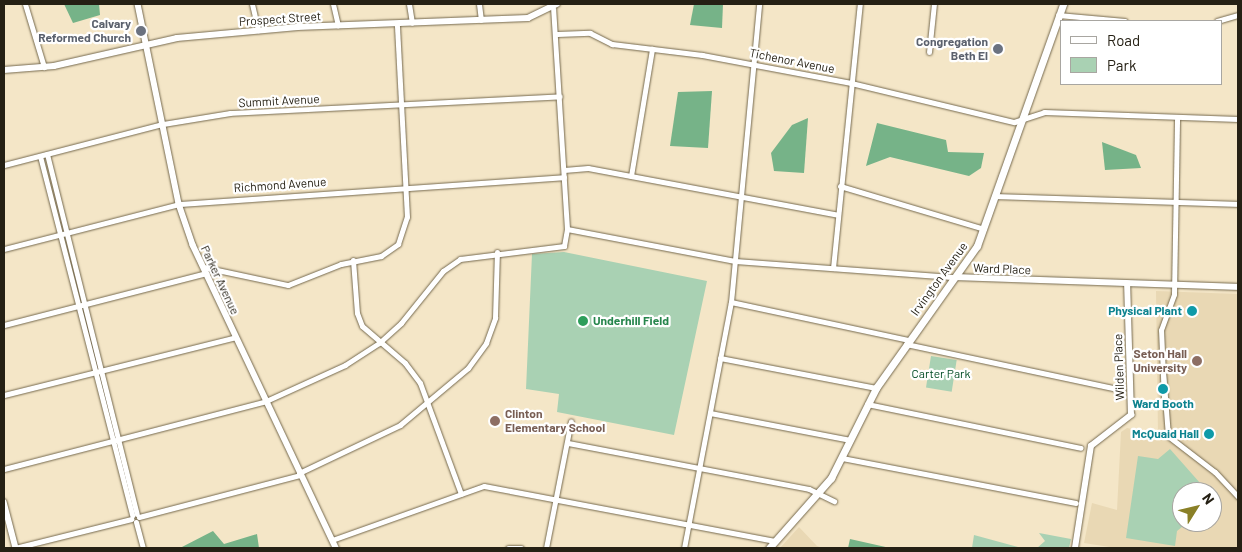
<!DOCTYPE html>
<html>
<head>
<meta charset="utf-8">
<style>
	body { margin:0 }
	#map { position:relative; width:1242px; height:552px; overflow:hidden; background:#f4e6c7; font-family:Barlow,sans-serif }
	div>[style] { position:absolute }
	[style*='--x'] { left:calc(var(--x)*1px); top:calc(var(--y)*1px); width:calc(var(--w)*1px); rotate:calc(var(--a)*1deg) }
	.built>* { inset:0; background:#e9d8b4 }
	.green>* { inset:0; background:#a9d1b3; transform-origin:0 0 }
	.forest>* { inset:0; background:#76b388 }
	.roads { filter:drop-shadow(0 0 1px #75694e) drop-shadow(0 0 1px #75694e) }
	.minor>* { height:5px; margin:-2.5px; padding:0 2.5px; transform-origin:2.5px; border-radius:2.5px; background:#fff }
	.tertiary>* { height:5.5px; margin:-2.75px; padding:0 2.75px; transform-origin:2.75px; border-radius:2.75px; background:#fff }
	.secondary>* { height:7px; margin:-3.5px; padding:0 3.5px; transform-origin:3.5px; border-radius:3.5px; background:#fff }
	.dots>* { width:14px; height:14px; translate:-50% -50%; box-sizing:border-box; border:2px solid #fff; border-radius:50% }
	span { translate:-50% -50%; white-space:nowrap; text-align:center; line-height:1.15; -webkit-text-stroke:4.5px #fff; paint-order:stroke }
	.street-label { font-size:12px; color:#252014 }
	.worship-label { font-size:12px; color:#5b616d; font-weight:700 }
	.right { translate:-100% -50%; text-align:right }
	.culture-label { font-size:12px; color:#0d838f; font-weight:700 }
	.leisure-label { font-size:12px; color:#27864d; font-weight:700 }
	.left { translate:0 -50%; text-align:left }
	.education-label { font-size:12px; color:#785e54; font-weight:700 }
	.park-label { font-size:12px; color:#004c24 }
	.frame { position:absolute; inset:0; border:5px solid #252014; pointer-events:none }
	.legend { position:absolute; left:1060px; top:20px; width:162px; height:65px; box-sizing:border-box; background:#fff; border:1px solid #a8a6a1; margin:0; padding:6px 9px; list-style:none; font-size:15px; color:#252014 }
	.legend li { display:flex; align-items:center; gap:10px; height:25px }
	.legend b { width:25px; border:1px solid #a8a6a1 }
	.north { position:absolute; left:1172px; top:482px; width:50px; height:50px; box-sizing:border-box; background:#fff; border:1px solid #a8a6a1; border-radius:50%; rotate:54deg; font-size:14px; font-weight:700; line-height:20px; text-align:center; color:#252014 }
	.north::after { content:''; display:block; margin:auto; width:18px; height:22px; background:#8a8027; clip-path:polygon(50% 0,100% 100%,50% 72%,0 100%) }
</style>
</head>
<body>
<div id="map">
	<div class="built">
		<div style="clip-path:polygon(evenodd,1156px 291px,1238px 294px,1238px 548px,1116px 548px,1084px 543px,1092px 503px,1117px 510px,1121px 432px,1127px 428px,1158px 434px,1156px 291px,1182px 492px,1212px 492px,1212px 522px,1182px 522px,1182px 492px)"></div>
		<div style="clip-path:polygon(799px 527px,817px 546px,823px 548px,780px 548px)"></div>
	</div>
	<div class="green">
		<div style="clip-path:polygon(564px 252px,707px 281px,674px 435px,557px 412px,559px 394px,526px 389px,532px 254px)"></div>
		<div style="left:931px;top:356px;width:26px;height:32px;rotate:9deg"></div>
		<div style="clip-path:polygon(1170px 449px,1208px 492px,1182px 492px,1182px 522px,1188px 522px,1177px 531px,1175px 546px,1126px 538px,1138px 456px,1158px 459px)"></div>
		<div style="clip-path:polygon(1039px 533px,1071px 539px,1069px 548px,1037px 548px,1045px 541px)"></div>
		<div style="clip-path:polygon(974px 535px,1018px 547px,1019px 548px,972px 548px)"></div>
	</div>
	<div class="forest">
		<div style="clip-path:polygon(64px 4px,99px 4px,100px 15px,73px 23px)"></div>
		<div style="clip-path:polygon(694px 4px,723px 4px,722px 28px,690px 25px)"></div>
		<div style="clip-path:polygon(712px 91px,708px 148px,670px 146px,678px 92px)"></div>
		<div style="clip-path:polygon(808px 118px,804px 173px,774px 171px,771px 153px,792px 125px)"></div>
		<div style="clip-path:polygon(877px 123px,946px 140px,948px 152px,984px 153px,981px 168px,969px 176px,890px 157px,866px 166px)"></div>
		<div style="clip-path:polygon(1102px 142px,1136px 155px,1141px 168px,1105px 170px)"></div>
		<div style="clip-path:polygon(213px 531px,224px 544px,257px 534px,259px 548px,180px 548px)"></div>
		<div style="clip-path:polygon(850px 539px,890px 548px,848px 548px)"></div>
	</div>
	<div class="roads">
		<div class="minor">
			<div style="--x:25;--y:4;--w:66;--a:73.2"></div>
			<div style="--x:252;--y:4;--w:27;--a:77"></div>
			<div style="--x:333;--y:4;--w:22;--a:77"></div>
			<div style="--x:409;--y:4;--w:19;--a:81"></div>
			<div style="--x:479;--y:4;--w:16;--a:83"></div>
			<div style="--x:1058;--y:15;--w:67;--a:5.1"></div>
			<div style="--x:1217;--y:21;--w:22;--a:-16"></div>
			<div style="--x:557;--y:34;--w:33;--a:-2"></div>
			<div style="--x:590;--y:33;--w:25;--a:27"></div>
			<div style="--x:612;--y:44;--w:91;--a:7"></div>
			<div style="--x:702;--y:55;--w:152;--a:10.6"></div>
			<div style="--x:851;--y:83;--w:168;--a:13.5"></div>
			<div style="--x:1014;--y:122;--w:32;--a:-18"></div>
			<div style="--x:1044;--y:112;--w:194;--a:2.1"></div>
			<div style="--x:929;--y:52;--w:48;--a:-84.1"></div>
			<div style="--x:47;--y:154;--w:371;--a:76"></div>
			<div style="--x:40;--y:156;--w:371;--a:75.6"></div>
			<div style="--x:4;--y:165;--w:164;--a:-14.5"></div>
			<div style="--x:163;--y:124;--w:68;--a:-9.3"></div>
			<div style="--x:230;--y:113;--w:330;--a:-2.9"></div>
			<div style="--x:564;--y:170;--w:24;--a:-5"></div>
			<div style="--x:588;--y:168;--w:254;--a:10.6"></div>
			<div style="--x:631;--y:176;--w:129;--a:-80.6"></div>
			<div style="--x:840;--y:186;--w:150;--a:16.6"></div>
			<div style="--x:996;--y:196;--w:242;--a:1.9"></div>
			<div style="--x:567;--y:229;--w:171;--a:10.8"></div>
			<div style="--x:735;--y:261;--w:221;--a:4.2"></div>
			<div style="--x:4;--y:249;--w:181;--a:-14.4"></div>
			<div style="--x:179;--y:204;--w:386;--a:-4"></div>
			<div style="--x:353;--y:260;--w:53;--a:85.7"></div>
			<div style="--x:357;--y:313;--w:14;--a:69"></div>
			<div style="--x:362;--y:326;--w:57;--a:40.7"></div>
			<div style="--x:405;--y:363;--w:25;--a:53"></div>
			<div style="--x:420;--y:383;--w:118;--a:69.7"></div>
			<div style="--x:203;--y:267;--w:87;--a:12"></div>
			<div style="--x:288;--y:285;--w:57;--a:-21.6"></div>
			<div style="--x:341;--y:264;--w:41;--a:-11.3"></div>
			<div style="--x:381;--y:256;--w:21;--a:-35"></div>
			<div style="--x:398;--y:244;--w:28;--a:-72"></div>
			<div style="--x:407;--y:217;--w:194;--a:-93"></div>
			<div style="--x:833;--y:268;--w:265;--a:-84.2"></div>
			<div style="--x:731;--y:302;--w:182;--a:12.1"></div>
			<div style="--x:4;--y:325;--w:209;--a:-14.4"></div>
			<div style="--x:906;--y:344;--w:221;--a:12"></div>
			<div style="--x:720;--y:358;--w:159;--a:10.9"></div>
			<div style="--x:1163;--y:371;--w:65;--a:85.6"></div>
			<div style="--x:1168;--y:436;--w:59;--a:37.5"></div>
			<div style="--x:1215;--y:472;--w:34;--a:47"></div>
			<div style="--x:4;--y:395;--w:239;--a:-14"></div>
			<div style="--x:1164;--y:398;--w:68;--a:-92.5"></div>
			<div style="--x:1161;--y:330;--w:38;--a:-70"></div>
			<div style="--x:1174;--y:294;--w:176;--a:-89"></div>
			<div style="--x:867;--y:404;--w:218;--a:11.6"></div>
			<div style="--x:710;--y:413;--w:143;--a:10.9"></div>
			<div style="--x:568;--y:443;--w:245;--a:10.8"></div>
			<div style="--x:809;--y:489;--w:28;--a:26"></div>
			<div style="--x:842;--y:458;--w:238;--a:10.9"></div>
			<div style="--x:4;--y:469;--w:271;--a:-14.5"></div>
			<div style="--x:266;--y:401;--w:87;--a:-24.5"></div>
			<div style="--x:345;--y:365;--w:40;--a:-32.9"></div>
			<div style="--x:379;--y:343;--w:30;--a:-42"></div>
			<div style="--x:401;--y:323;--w:67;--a:-51.1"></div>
			<div style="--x:443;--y:271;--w:21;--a:-35"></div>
			<div style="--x:460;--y:259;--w:105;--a:-7.1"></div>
			<div style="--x:564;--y:246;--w:17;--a:-80"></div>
			<div style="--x:567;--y:229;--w:221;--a:-93.6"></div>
			<div style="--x:299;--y:473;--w:112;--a:-25.4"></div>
			<div style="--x:400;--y:425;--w:89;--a:-40"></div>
			<div style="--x:468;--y:368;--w:31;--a:-54"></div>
			<div style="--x:486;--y:343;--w:27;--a:-70"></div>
			<div style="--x:495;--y:318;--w:66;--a:-88.3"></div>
			<div style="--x:139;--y:517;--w:166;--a:-14.6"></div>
			<div style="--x:136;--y:522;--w:27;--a:75"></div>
			<div style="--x:332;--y:540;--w:161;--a:-19.6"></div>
			<div style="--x:484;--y:486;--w:296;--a:10.7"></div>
			<div style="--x:15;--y:548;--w:120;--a:-14"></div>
			<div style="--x:508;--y:548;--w:13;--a:0"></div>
			<div style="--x:546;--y:548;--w:129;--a:-78.9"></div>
			<div style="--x:684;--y:548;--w:250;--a:-79.2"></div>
			<div style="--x:731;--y:302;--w:299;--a:-84.6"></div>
		</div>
		<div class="tertiary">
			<div style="--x:138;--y:4;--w:204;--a:78.4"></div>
			<div style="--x:179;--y:204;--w:43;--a:71.1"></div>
			<div style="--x:193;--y:245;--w:335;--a:64.7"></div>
			<div style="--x:4;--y:70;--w:50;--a:-4.6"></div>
			<div style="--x:54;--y:66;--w:126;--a:-12.8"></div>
			<div style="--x:177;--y:38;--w:121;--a:-5.2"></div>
			<div style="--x:297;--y:27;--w:231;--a:-2.2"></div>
			<div style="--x:528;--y:18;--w:32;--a:-26"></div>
			<div style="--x:957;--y:277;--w:281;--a:2"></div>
			<div style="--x:4;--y:502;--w:48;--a:75.4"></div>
			<div style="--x:1075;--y:548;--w:103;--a:-81.1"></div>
			<div style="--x:1091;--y:446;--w:51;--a:-37.8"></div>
			<div style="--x:1131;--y:415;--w:131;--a:-91.7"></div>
		</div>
		<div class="secondary">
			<div style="--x:769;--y:548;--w:94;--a:-48.5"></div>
			<div style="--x:831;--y:478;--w:101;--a:-63.4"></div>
			<div style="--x:876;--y:388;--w:174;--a:-54.6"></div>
			<div style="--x:977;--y:246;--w:257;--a:-70.4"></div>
		</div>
	</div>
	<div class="dots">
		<div style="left:141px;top:31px;background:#6b7280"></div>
		<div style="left:998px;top:49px;background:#6b7280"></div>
		<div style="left:1192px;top:311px;background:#0f9aa8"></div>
		<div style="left:583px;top:321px;background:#2e9e5b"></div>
		<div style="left:1197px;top:361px;background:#8d6e63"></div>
		<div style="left:1163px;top:389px;background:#0f9aa8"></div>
		<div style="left:495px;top:421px;background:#8d6e63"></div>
		<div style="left:1209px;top:434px;background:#0f9aa8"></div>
	</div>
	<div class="street-label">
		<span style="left:280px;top:19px;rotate:-4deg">Prospect Street</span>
		<span style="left:792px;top:61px;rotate:11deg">Tichenor Avenue</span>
		<span style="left:279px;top:101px;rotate:-3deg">Summit Avenue</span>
		<span style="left:280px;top:185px;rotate:-4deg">Richmond Avenue</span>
		<span style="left:1002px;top:269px;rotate:2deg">Ward Place</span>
		<span style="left:939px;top:279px;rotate:-54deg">Irvington Avenue</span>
		<span style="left:220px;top:280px;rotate:65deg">Parker Avenue</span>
		<span style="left:1119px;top:367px;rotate:-92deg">Wilden Place</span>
	</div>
	<div class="worship-label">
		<span class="right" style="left:131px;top:31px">Calvary<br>Reformed Church</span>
		<span class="right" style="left:988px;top:49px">Congregation<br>Beth El</span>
	</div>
	<div class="culture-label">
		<span class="right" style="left:1182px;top:311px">Physical Plant</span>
		<span style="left:1163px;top:404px">Ward Booth</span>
		<span class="right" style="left:1199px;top:434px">McQuaid Hall</span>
	</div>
	<div class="leisure-label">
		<span class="left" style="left:593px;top:321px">Underhill Field</span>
	</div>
	<div class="education-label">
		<span class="right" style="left:1187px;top:361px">Seton Hall<br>University</span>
		<span class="left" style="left:505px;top:421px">Clinton<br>Elementary School</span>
	</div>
	<div class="park-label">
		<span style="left:941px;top:374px">Carter Park</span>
	</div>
	<div class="frame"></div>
	<ul class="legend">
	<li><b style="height:6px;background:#fff"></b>Road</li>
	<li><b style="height:14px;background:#a9d1b3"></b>Park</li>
	</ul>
	<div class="north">N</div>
</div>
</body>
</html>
